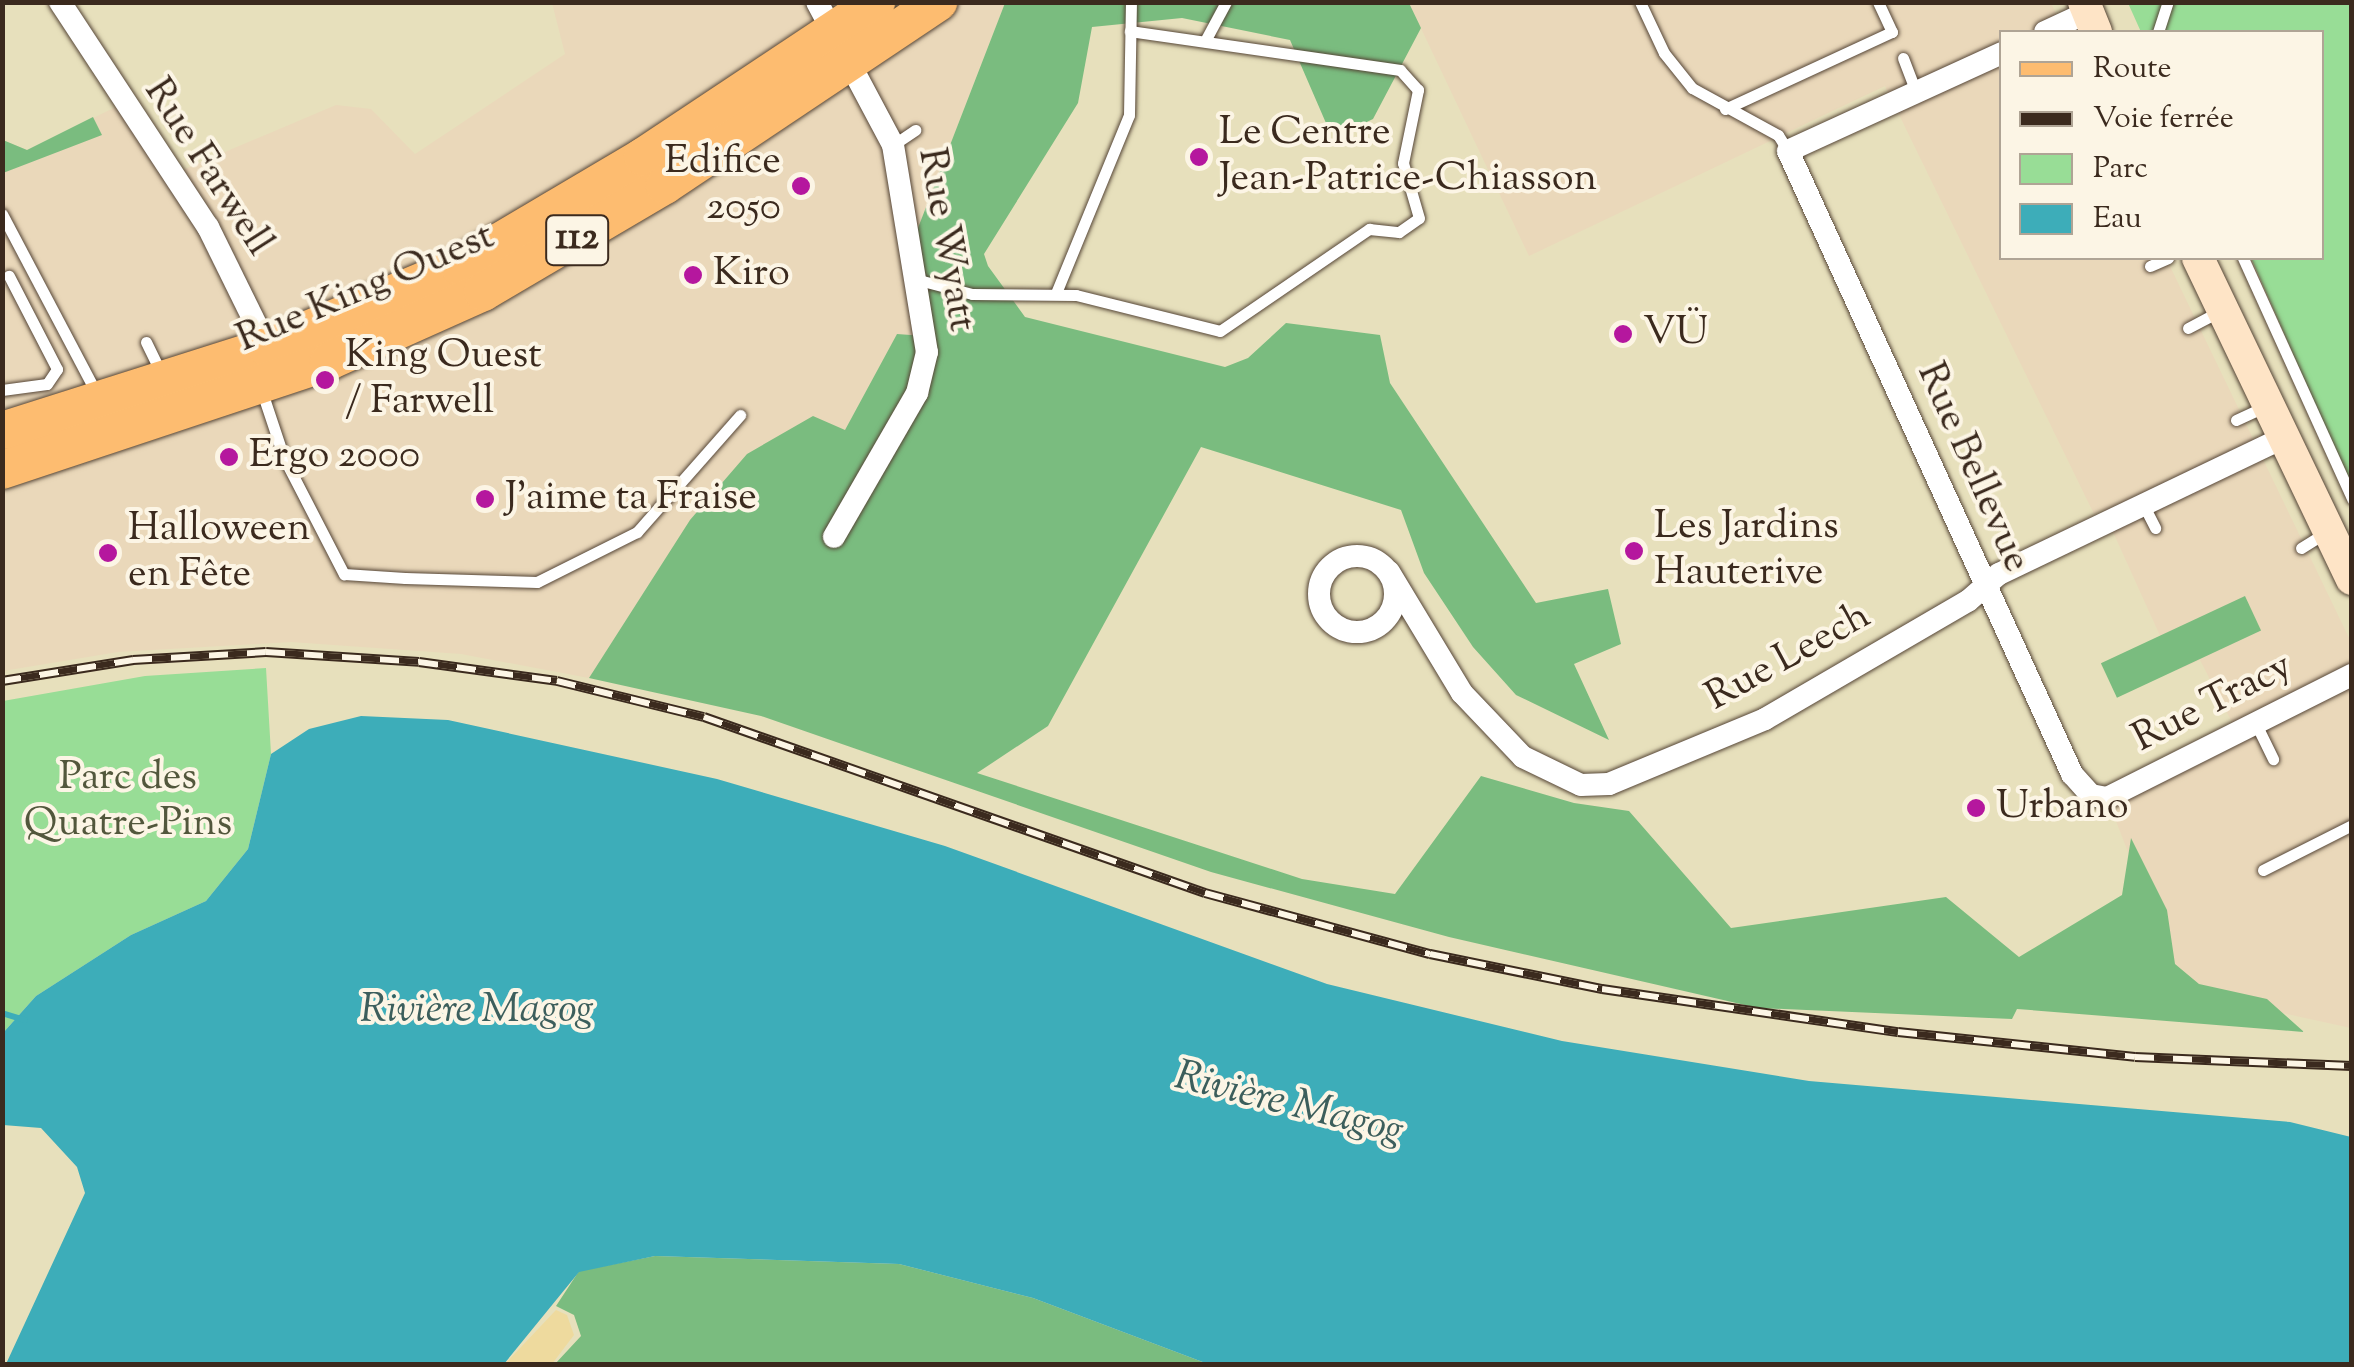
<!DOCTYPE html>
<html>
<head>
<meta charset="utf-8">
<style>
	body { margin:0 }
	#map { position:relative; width:2354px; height:1367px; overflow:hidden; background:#e7e0bc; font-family:"Sorts Mill Goudy",serif }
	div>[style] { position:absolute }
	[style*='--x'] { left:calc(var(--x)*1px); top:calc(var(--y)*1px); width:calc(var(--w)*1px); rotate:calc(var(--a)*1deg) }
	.built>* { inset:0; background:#ead8ba }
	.green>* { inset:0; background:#98dd96 }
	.forest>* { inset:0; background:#7abc7f; transform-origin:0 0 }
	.sand>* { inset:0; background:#eeda9e }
	.water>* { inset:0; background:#3dadb9 }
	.stream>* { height:6px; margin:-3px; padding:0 3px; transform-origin:3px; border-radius:3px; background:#3dadb9 }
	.roads { filter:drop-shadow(0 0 2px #554536) drop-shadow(0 0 2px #554536) }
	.lane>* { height:11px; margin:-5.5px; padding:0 5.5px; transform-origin:5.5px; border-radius:5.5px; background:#fff }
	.street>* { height:22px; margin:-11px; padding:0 11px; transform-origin:11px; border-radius:11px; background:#fff }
	.street>.ring { margin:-11px; padding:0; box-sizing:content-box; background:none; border:22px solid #fff; border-radius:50% }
	.secondary>* { height:32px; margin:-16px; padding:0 16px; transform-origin:16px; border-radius:16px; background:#fee4c6 }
	.primary>* { height:38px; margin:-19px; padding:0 19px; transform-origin:19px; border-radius:19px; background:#fdbc70 }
	.rail>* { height:10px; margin-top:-5px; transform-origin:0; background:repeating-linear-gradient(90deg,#fcf5e5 0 19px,#3b2a1e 0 38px); box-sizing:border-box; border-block:2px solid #3b2a1e }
	.dots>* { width:28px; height:28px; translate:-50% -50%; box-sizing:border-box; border:5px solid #fcf5e5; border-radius:50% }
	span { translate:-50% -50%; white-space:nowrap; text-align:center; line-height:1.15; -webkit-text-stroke:8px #fcf5e5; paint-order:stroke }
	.shield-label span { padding:2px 8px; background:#fcf5e5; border:2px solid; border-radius:8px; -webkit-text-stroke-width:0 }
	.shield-label { font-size:38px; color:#3b2a1e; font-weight:700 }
	.poi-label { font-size:40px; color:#3b2a1e }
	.left { translate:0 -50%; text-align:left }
	.right { translate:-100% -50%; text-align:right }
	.street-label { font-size:40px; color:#3b2a1e }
	.park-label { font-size:40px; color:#52573c }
	.water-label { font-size:42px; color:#3c5e5c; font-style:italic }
	.frame { position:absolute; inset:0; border:5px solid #3b2a1e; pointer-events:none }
	.legend { position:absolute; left:1999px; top:30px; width:325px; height:230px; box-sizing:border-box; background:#fcf5e5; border:2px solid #afa495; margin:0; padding:12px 18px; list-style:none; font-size:30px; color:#3b2a1e }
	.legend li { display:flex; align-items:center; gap:20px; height:50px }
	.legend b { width:50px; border:2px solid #afa495 }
</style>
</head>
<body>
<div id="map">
	<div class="built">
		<div style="clip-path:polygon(552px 3px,1005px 3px,911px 246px,924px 336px,897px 335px,845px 430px,632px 614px,589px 678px,461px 654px,291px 642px,118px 652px,3px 671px,2px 140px,27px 150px,122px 104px,173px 174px,336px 105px,371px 109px,415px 154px,565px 54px)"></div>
		<div style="clip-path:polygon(1409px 3px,2051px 3px,2065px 32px,2002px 32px,2002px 258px,2166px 258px,2351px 642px,2351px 1028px,2195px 994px,2172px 965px,2107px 798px,2238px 734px,2200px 660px,2176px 671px,2103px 510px,2094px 514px,1885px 86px,1529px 256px)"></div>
	</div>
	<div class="green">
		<div style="clip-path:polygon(2128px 3px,2351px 3px,2351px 486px,2251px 258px,2322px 258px,2322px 32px,2141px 32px)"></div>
		<div style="clip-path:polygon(266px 668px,271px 754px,248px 849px,206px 901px,131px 935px,36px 996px,3px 1033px,3px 701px,145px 676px)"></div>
	</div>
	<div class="forest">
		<div style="clip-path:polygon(1005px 3px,1409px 3px,1421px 28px,1373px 119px,1348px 131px,1329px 130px,1290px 40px,1182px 18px,1092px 27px,1078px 103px,984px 254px,988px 266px,1025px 317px,1225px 367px,1248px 358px,1286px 323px,1380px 335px,1390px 383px,1536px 603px,1608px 589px,1621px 644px,1574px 664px,1609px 740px,1516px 695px,1473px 647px,1424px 573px,1401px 510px,1201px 447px,1048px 726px,977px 773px,1302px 879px,1395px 894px,1481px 776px,1574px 803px,1629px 811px,1731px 928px,1946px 897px,2019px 957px,2122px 895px,2131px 838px,2167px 910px,2175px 964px,2199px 984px,2267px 999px,2304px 1032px,2017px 1009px,2012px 1019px,1758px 1008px,1449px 937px,1211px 872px,761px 716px,589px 678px,690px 520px,747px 454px,813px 416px,845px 430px,897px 334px,924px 336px,911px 246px)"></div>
		<div style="clip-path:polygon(93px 117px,102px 135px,3px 173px,3px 140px,27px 150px)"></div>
		<div style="left:2245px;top:596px;width:38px;height:159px;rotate:65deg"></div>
		<div style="clip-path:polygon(655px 1256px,899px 1264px,1033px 1298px,1208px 1364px,555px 1364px,581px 1336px,574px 1315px,556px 1306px,579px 1271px)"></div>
	</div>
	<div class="sand">
		<div style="clip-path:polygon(556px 1310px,567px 1315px,574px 1335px,552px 1364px,505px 1364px)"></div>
	</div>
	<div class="water">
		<div style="clip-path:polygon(361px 716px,448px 720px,717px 779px,945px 846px,1327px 984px,1562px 1041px,1809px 1081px,2290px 1122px,2351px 1137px,2351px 1364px,1208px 1364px,1033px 1298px,899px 1264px,655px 1256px,579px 1272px,504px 1364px,6px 1364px,85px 1193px,77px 1167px,41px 1128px,3px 1125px,3px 1033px,36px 996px,131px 935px,206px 901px,248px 849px,271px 754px,309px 729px)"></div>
	</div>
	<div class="stream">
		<div style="--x:2;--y:1013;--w:24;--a:17"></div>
	</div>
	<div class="roads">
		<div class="lane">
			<div style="--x:1640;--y:2;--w:56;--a:64.8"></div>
			<div style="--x:1664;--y:53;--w:45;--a:51.3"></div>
			<div style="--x:1692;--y:88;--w:98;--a:28.7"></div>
			<div style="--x:1778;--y:135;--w:19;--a:58"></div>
			<div style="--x:2158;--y:32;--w:32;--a:-72"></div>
			<div style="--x:1205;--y:41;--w:44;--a:-61.7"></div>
			<div style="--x:1903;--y:58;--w:39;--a:69"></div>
			<div style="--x:1725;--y:109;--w:184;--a:-24.8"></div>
			<div style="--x:1892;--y:32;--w:33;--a:-115"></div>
			<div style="--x:893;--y:145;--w:27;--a:-34"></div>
			<div style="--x:2;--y:214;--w:206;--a:62.2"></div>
			<div style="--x:2243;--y:258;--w:264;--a:65.6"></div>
			<div style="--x:2150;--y:266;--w:20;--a:-24"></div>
			<div style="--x:915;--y:279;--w:59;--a:14.7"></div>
			<div style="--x:972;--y:294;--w:104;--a:0.6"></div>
			<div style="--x:1076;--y:295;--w:148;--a:14"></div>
			<div style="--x:1220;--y:331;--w:181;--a:-34.4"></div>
			<div style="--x:1369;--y:229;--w:30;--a:6"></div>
			<div style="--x:1399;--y:232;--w:24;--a:-35"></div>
			<div style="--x:1419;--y:218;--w:57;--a:-106.2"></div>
			<div style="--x:1403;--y:163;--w:75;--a:-78.4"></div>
			<div style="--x:1418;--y:90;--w:27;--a:-132"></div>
			<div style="--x:1400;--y:70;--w:273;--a:-171.8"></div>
			<div style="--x:1056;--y:293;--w:192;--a:-67.7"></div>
			<div style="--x:1129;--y:115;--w:113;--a:-89"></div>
			<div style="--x:2188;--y:328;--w:34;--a:-28"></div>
			<div style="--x:146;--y:342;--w:34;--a:64"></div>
			<div style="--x:261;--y:389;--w:73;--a:71.6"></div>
			<div style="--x:284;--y:458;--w:131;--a:62.7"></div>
			<div style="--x:344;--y:574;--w:61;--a:3.8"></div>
			<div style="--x:405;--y:578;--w:132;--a:1.7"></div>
			<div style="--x:537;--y:582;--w:112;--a:-26.6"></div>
			<div style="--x:637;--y:532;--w:156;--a:-48.6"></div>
			<div style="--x:2;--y:390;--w:45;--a:-7.6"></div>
			<div style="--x:47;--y:384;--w:18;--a:-56"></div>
			<div style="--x:57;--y:369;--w:105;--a:-117.3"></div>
			<div style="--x:2236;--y:420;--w:31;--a:-25"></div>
			<div style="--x:2143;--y:504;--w:27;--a:63"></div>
			<div style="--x:2301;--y:548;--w:31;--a:-32"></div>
			<div style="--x:2257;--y:726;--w:37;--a:64"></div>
			<div style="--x:2263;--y:870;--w:100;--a:-26.8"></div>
		</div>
		<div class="street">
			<div style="--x:60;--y:2;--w:269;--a:56.7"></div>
			<div style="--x:208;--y:227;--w:143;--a:63.8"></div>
			<div style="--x:817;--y:2;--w:162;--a:62"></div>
			<div style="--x:893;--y:145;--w:210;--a:80.7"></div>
			<div style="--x:927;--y:352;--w:42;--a:103.7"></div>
			<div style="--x:917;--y:393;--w:166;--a:120"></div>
			<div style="--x:2045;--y:32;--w:47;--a:-24.9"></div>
			<div style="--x:2002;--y:53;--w:235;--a:155.4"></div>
			<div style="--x:1788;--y:151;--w:685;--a:65.49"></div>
			<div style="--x:2072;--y:774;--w:28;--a:48"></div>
			<div style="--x:2091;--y:795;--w:16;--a:11"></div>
			<div style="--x:2107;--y:798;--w:274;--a:-26.7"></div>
			<div class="ring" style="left:1319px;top:556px;width:54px;height:54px"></div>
			<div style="--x:1389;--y:572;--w:141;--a:58.9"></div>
			<div style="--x:1462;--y:693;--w:88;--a:46.4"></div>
			<div style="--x:1523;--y:757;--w:64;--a:25.8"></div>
			<div style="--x:1581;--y:785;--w:28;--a:-2"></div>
			<div style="--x:1609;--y:784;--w:169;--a:-22.6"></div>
			<div style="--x:1765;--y:719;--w:235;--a:-30.2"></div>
			<div style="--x:1968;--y:601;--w:41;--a:-41.1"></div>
			<div style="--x:1999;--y:574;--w:315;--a:-25.6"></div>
		</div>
		<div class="secondary">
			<div style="--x:2084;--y:2;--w:32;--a:68"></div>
			<div style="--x:2198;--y:258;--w:356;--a:64.4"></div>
		</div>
		<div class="primary">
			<div style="--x:2;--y:431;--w:278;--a:-17.6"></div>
			<div style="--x:267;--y:347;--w:208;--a:-22.9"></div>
			<div style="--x:459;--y:266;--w:214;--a:-30.6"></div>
			<div style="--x:643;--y:157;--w:280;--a:-33.6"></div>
			<div style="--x:2;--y:470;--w:345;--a:-18.4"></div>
			<div style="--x:329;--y:361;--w:169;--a:-24.1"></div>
			<div style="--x:483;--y:292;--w:211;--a:-30.5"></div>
			<div style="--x:665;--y:185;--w:329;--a:-33.8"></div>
		</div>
	</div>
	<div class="rail">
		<div style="--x:2;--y:681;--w:133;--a:-9.1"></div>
		<div style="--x:133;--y:660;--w:133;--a:-3.4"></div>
		<div style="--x:266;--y:652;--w:153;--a:3.7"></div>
		<div style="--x:419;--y:662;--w:139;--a:7.8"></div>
		<div style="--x:557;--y:681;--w:151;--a:13.8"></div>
		<div style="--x:704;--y:717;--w:531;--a:19.36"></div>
		<div style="--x:1205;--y:893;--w:233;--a:15.2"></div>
		<div style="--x:1430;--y:954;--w:176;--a:11.5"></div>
		<div style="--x:1602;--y:989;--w:299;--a:8.3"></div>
		<div style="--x:1898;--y:1032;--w:238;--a:6"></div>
		<div style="--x:2135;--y:1057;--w:217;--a:2.4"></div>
	</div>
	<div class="dots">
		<div style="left:1199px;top:157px;background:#b5179e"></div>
		<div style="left:801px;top:186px;background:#b5179e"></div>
		<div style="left:693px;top:275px;background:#b5179e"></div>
		<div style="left:1623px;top:334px;background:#b5179e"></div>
		<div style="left:325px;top:380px;background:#b5179e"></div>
		<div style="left:229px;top:457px;background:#b5179e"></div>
		<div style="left:485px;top:499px;background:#b5179e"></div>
		<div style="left:1634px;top:551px;background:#b5179e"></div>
		<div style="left:108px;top:553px;background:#b5179e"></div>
		<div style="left:1976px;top:808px;background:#b5179e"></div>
	</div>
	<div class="shield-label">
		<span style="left:577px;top:240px">112</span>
	</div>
	<div class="poi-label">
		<span class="left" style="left:1219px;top:157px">Le Centre<br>Jean-Patrice-Chiasson</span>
		<span class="right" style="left:781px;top:186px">Edifice<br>2050</span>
		<span class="left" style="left:713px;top:275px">Kiro</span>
		<span class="left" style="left:1643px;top:334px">VÜ</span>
		<span class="left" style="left:345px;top:380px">King Ouest<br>/ Farwell</span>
		<span class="left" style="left:249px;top:457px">Ergo 2000</span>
		<span class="left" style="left:505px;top:499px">J'aime ta Fraise</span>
		<span class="left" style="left:1654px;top:551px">Les Jardins<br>Hauterive</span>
		<span class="left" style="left:128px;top:553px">Halloween<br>en Fête</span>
		<span class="left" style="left:1996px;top:808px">Urbano</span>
	</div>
	<div class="street-label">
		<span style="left:207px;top:168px;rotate:57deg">Rue Farwell</span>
		<span style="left:945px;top:240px;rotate:80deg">Rue Wyatt</span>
		<span style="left:366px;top:289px;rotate:-23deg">Rue King Ouest</span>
		<span style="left:1972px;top:468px;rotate:66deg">Rue Bellevue</span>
		<span style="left:1789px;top:658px;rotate:-29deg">Rue Leech</span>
		<span style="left:2213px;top:704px;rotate:-27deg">Rue Tracy</span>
	</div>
	<div class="park-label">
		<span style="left:128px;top:802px">Parc des<br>Quatre-Pins</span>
	</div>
	<div class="water-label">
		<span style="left:477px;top:1011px">Rivière Magog</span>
		<span style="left:1289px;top:1105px;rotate:14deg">Rivière Magog</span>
	</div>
	<div class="frame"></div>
	<ul class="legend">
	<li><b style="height:12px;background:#fdbc70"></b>Route</li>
	<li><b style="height:12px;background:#3b2a1e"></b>Voie ferrée</li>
	<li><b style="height:28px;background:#98dd96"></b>Parc</li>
	<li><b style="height:28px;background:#3dadb9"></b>Eau</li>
	</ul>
</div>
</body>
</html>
